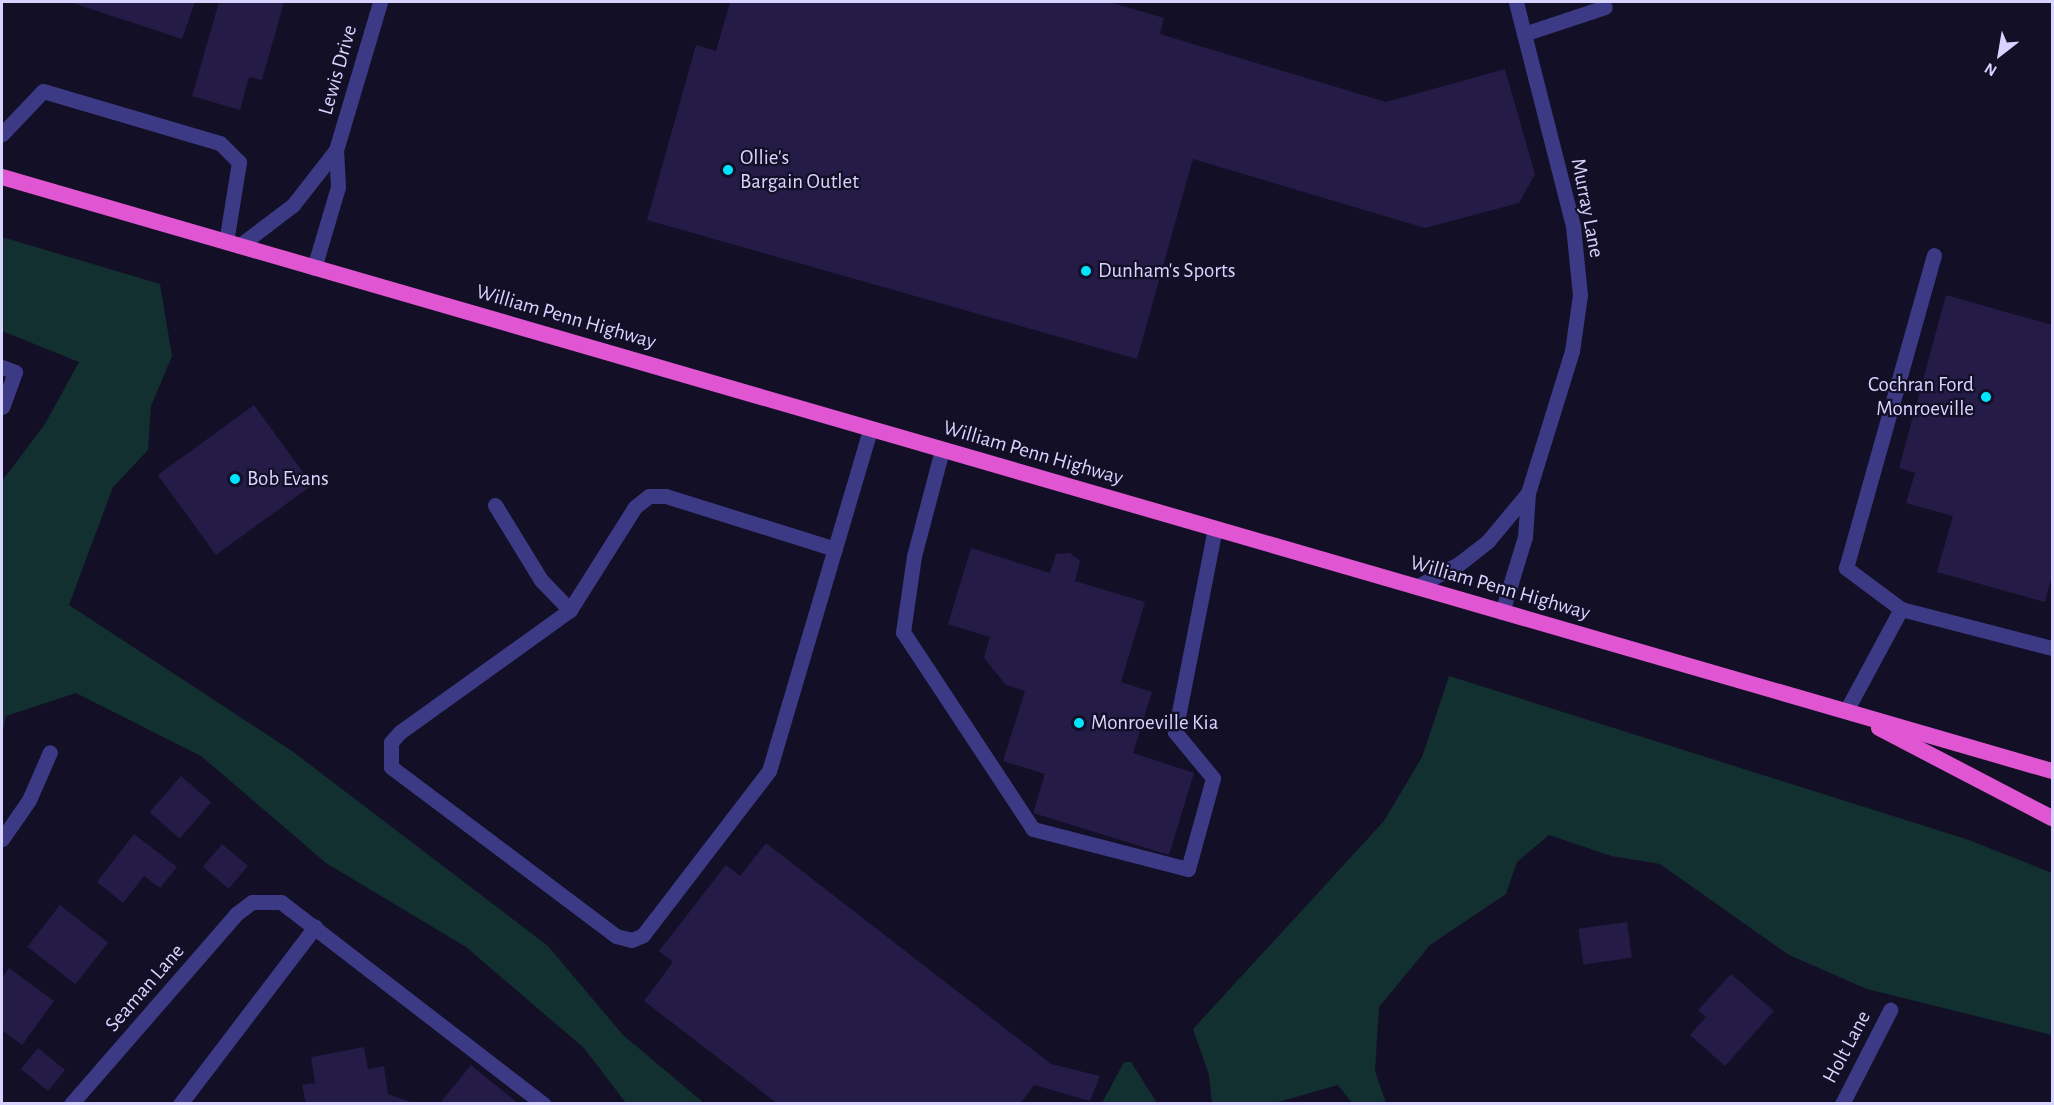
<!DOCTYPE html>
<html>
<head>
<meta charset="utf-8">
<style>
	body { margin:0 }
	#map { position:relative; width:2054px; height:1105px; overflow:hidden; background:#130f26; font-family:"Alegreya Sans",sans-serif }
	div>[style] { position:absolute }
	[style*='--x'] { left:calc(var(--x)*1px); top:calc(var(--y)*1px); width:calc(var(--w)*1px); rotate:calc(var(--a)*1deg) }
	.green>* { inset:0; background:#12302f }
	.building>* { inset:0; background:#241b47; transform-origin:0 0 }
	.service>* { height:15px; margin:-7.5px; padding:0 7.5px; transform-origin:7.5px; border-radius:7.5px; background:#3d3a85 }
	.minor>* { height:15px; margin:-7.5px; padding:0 7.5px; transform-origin:7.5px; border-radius:7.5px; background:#3d3a85 }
	.trunk>* { height:16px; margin:-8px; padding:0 8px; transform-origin:8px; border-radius:8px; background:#e055d1 }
	.dots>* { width:16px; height:16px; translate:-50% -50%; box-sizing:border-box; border:3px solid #130f26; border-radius:50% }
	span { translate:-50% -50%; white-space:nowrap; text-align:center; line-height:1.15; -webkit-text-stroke:4.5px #130f26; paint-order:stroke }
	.street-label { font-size:21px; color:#d9d4ff }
	.poi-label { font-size:21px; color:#d9d4ff }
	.left { translate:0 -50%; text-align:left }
	.right { translate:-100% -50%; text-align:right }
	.frame { position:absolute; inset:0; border:3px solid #d9d4ff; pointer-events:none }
	.north { position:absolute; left:1970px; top:24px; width:60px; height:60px; -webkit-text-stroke:4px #130f26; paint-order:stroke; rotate:211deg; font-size:16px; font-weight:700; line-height:24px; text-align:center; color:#d9d4ff }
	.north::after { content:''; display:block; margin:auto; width:21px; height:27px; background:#d9d4ff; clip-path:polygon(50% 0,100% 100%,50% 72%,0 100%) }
</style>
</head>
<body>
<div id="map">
	<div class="green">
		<div style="clip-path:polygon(2px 237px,160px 284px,172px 356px,151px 406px,148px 450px,113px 487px,69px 605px,292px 751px,548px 946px,623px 1035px,704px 1103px,626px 1103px,584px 1048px,466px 947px,326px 863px,201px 756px,76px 693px,6px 716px,2px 737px,2px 481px,45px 424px,79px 362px,2px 331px)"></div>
		<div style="clip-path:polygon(1449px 676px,1969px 840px,2052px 873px,2052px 1035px,1867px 989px,1789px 955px,1660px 864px,1611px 856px,1549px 835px,1517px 862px,1506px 894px,1430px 945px,1379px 1007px,1375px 1071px,1386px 1103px,1352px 1103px,1338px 1085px,1275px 1103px,1212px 1103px,1209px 1075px,1193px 1029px,1384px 821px,1422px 757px)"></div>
		<div style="clip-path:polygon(1124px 1062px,1131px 1062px,1157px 1103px,1102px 1103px)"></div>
	</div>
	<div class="building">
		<div style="clip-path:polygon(70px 2px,195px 2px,182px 39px)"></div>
		<div style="clip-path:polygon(219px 2px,284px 2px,262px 80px,249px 77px,240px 110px,192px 96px)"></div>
		<div style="clip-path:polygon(730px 2px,1109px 2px,1164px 18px,1160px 34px,1386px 102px,1505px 69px,1535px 174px,1519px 203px,1425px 228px,1193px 159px,1137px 359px,647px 220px,696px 45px,716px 51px)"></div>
		<div style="clip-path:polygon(1946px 295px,2052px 325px,2052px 575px,2045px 602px,1937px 572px,1953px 516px,1906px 503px,1915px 473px,1899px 468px)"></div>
		<div style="left:254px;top:405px;width:99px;height:119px;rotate:54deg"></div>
		<div style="clip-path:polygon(971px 548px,1050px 573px,1056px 554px,1070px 553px,1080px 561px,1075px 581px,1145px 602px,1121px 682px,1152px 692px,1133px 753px,1194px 773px,1169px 855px,1033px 813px,1045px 774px,1003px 761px,1025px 691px,1006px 685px,984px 658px,990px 637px,948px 624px)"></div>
		<div style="left:181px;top:776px;width:40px;height:48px;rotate:41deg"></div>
		<div style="clip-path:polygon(134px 834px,177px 867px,160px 888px,144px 876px,123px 903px,97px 882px)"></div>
		<div style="clip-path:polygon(766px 843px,1051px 1064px,1100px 1076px,1090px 1101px,1034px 1085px,1020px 1104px,778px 1104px,644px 1001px,673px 962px,659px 951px,726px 865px,740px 876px)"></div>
		<div style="left:222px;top:844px;width:34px;height:30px;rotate:40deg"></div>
		<div style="left:60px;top:905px;width:61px;height:53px;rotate:38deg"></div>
		<div style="left:1627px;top:922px;width:36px;height:49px;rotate:82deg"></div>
		<div style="clip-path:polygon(9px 968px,54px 1001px,22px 1045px,2px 1030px,2px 978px)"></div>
		<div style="clip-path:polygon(1731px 974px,1774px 1011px,1725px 1066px,1690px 1035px,1706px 1017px,1698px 1010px)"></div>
		<div style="clip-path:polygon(364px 1047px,368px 1069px,384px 1066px,388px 1094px,417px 1104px,306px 1104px,302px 1085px,315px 1083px,311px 1057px)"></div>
		<div style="left:38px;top:1048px;width:35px;height:27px;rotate:39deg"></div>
		<div style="clip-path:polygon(471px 1065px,519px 1104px,439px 1104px)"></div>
	</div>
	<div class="service">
		<div style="--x:1524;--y:34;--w:85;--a:-18.4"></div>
		<div style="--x:2;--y:134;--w:59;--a:-46.4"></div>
		<div style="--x:43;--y:91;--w:184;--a:16.4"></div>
		<div style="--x:220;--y:143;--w:27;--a:45"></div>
		<div style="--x:239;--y:162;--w:81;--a:99.2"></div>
		<div style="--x:2;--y:367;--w:14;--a:21"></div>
		<div style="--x:15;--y:372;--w:37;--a:110"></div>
		<div style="--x:942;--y:450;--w:110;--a:104.8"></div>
		<div style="--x:914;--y:556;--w:77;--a:98.2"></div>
		<div style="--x:903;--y:632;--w:236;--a:56.6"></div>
		<div style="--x:1033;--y:829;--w:160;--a:14.5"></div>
		<div style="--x:1188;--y:869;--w:94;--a:-74.6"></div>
		<div style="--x:1213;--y:778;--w:60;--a:-129.6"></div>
		<div style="--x:1175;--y:732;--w:207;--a:-78.9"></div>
		<div style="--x:495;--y:505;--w:88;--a:58.5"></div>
		<div style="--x:541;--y:580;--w:42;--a:46"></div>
		<div style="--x:835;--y:549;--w:177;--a:-162.6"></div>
		<div style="--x:666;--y:496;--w:17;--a:180"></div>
		<div style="--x:649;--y:496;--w:18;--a:142"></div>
		<div style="--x:635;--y:507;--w:122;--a:122.3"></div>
		<div style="--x:570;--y:610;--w:209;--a:144.3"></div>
		<div style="--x:400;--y:732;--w:13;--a:132"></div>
		<div style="--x:391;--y:742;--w:25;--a:90"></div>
		<div style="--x:391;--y:767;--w:281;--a:36.9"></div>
		<div style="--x:616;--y:936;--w:16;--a:14"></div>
		<div style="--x:632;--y:940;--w:12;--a:-24"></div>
		<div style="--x:643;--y:935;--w:207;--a:-52.5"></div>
		<div style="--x:769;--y:771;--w:357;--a:-73.5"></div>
		<div style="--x:1901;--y:609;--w:69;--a:-143.3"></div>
		<div style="--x:1846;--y:568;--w:325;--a:-74.3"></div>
		<div style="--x:1846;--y:711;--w:116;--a:-61.7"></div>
		<div style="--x:1901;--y:609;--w:156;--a:14.5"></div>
		<div style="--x:252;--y:902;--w:29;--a:0"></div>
		<div style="--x:281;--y:902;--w:331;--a:37.6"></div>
		<div style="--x:180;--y:1104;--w:223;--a:-52.7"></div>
	</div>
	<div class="minor">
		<div style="--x:239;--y:246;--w:68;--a:-37.2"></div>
		<div style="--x:293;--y:205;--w:70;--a:-52"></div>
		<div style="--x:336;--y:150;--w:154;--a:-73.4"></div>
		<div style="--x:314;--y:268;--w:84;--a:-73.5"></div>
		<div style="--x:338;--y:187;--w:37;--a:-93"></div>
		<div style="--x:1416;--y:587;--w:50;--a:-28.6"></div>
		<div style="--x:1460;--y:563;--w:36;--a:-38"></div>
		<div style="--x:1488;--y:541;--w:62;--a:-50.2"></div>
		<div style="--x:1502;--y:612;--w:78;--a:-73"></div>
		<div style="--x:1525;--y:537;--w:44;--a:-86.1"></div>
		<div style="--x:1528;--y:493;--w:149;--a:-72.8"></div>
		<div style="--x:1572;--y:351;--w:57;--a:-81.9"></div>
		<div style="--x:1580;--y:295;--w:69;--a:-95.8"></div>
		<div style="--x:1573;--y:226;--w:231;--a:-104.3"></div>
		<div style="--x:2;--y:839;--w:47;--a:-55.3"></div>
		<div style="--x:29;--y:800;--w:52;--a:-66.4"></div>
		<div style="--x:71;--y:1104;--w:252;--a:-49"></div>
		<div style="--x:236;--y:914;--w:20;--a:-37"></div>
		<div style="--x:1842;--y:1104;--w:106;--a:-62.9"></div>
	</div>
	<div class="trunk">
		<div style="--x:2;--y:177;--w:2134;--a:16.16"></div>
		<div style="--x:1879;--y:728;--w:195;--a:27.5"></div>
	</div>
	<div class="dots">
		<div style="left:728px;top:170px;background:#00e5ff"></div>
		<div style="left:1086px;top:271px;background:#00e5ff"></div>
		<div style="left:1986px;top:397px;background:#00e5ff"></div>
		<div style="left:235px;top:479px;background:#00e5ff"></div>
		<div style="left:1079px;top:723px;background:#00e5ff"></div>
	</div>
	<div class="street-label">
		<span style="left:338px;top:70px;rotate:-74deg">Lewis Drive</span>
		<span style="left:1587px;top:208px;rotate:79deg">Murray Lane</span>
		<span style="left:566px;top:317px;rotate:16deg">William Penn Highway</span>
		<span style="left:1033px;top:453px;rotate:16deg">William Penn Highway</span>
		<span style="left:1500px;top:588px;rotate:16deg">William Penn Highway</span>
		<span style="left:145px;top:988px;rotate:-49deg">Seaman Lane</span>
		<span style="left:1847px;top:1047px;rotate:-62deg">Holt Lane</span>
	</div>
	<div class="poi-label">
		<span class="left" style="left:740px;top:170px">Ollie's<br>Bargain Outlet</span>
		<span class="left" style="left:1098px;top:271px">Dunham's Sports</span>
		<span class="right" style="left:1974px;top:397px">Cochran Ford<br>Monroeville</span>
		<span class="left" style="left:247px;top:479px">Bob Evans</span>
		<span class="left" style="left:1091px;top:723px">Monroeville Kia</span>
	</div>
	<div class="frame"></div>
	<div class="north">N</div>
</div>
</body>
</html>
